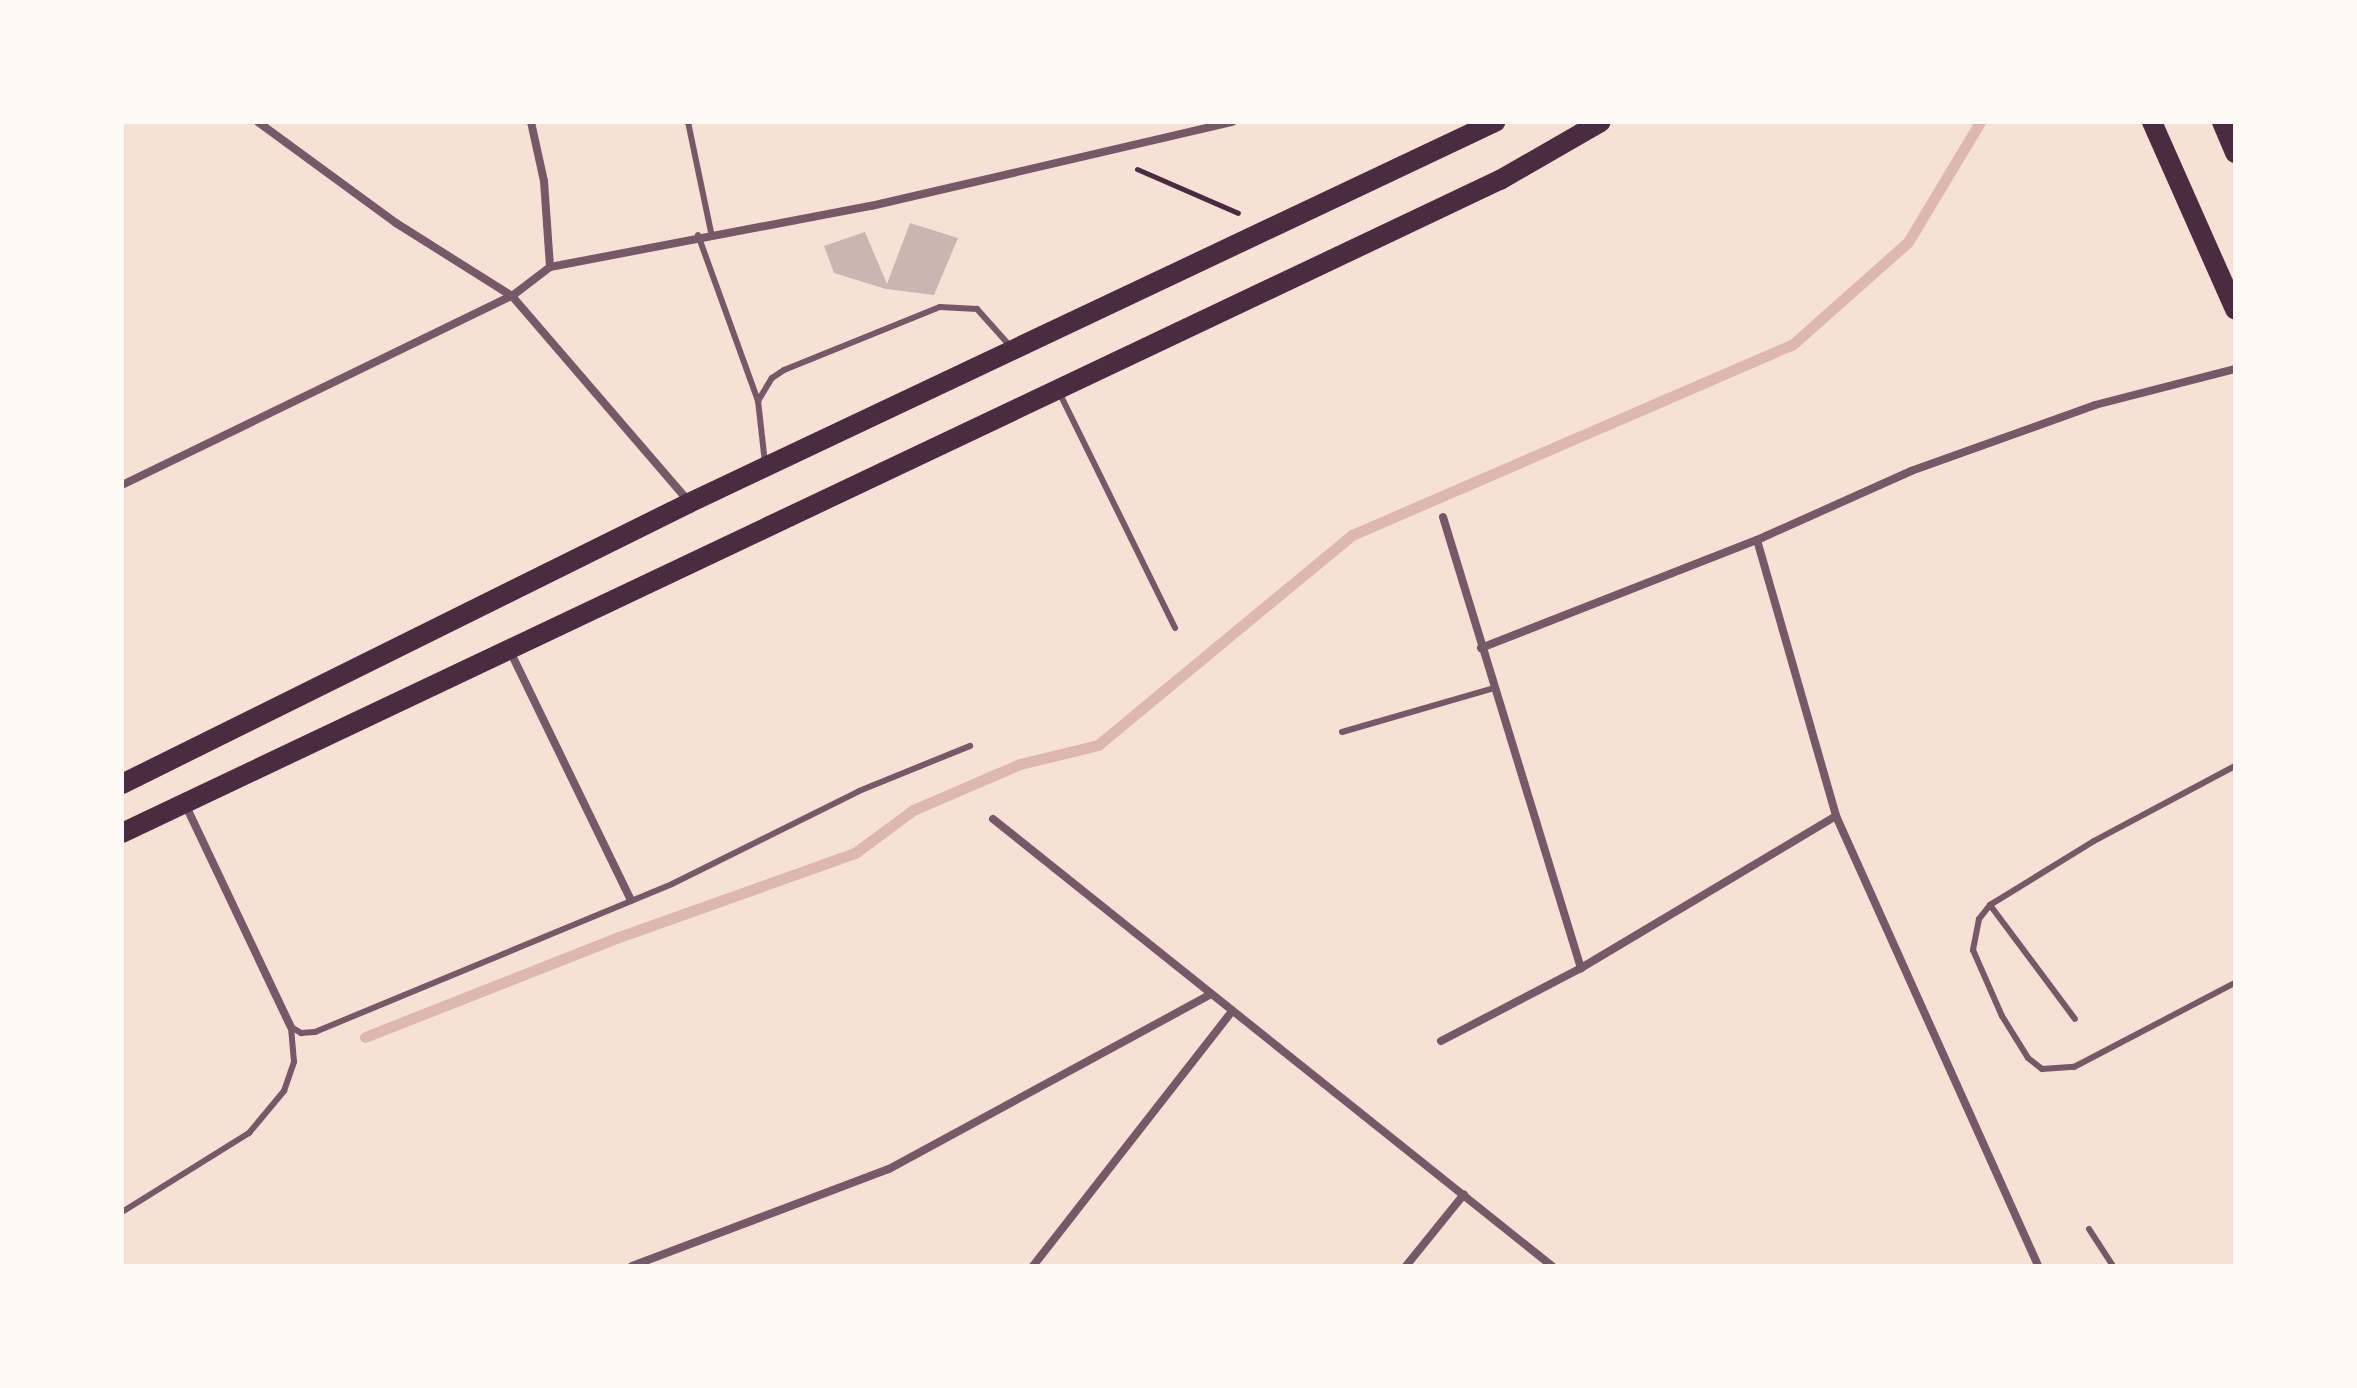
<!DOCTYPE html>
<html>
<head>
<meta charset="utf-8">
<style>
	body { margin:0 }
	#map { position:relative; width:2357px; height:1388px; overflow:hidden; background:#f7e1d7; font-family:"Work Sans",sans-serif }
	div>[style] { position:absolute }
	[style*='--x'] { left:calc(var(--x)*1px); top:calc(var(--y)*1px); width:calc(var(--w)*1px); rotate:calc(var(--a)*1deg) }
	.stream>* { height:11px; margin:-5.5px; padding:0 5.5px; transform-origin:5.5px; border-radius:5.5px; background:#dcb8b0 }
	.building>* { inset:0; background:#ccb4b1 }
	.path>* { height:5px; margin:-2.5px; padding:0 2.5px; transform-origin:2.5px; border-radius:2.5px; background:#4a2c40 }
	.service>* { height:6px; margin:-3px; padding:0 3px; transform-origin:3px; border-radius:3px; background:#755966 }
	.minor>* { height:8px; margin:-4px; padding:0 4px; transform-origin:4px; border-radius:4px; background:#755966 }
	.primary>* { height:20px; margin:-10px; padding:0 10px; transform-origin:10px; border-radius:10px; background:#4a2c40 }
	span { translate:-50% -50%; white-space:nowrap; text-align:center; line-height:1.15; -webkit-text-stroke:6px #fffaf5; paint-order:stroke }
	.frame { position:absolute; inset:0; border:124px solid #fffaf5; pointer-events:none }
</style>
</head>
<body>
<div id="map">
	<div class="stream">
		<div style="--x:365;--y:1037;--w:273;--a:-21.5"></div>
		<div style="--x:619;--y:937;--w:251;--a:-19.6"></div>
		<div style="--x:855;--y:853;--w:72;--a:-36.6"></div>
		<div style="--x:913;--y:810;--w:116;--a:-23.3"></div>
		<div style="--x:1020;--y:764;--w:80;--a:-13.7"></div>
		<div style="--x:1098;--y:745;--w:330;--a:-39.6"></div>
		<div style="--x:1352;--y:535;--w:479;--a:-23.4"></div>
		<div style="--x:1792;--y:345;--w:155;--a:-41.6"></div>
		<div style="--x:1908;--y:242;--w:140;--a:-59"></div>
	</div>
	<div class="building">
		<div style="clip-path:polygon(910px 223px,958px 238px,934px 295px,886px 289px,834px 273px,824px 246px,865px 232px,887px 284px)"></div>
	</div>
	<div class="path">
		<div style="--x:1137;--y:169;--w:110;--a:23.5"></div>
	</div>
	<div class="service">
		<div style="--x:688;--y:122;--w:112;--a:78.2"></div>
		<div style="--x:698;--y:235;--w:177;--a:70.1"></div>
		<div style="--x:1059;--y:392;--w:263;--a:63.8"></div>
		<div style="--x:765;--y:463;--w:62;--a:-96.4"></div>
		<div style="--x:758;--y:401;--w:27;--a:-59"></div>
		<div style="--x:772;--y:378;--w:14;--a:-34"></div>
		<div style="--x:784;--y:370;--w:168;--a:-22"></div>
		<div style="--x:940;--y:307;--w:37;--a:3"></div>
		<div style="--x:977;--y:309;--w:51;--a:48.2"></div>
		<div style="--x:1342;--y:732;--w:158;--a:-16.1"></div>
		<div style="--x:2235;--y:766;--w:160;--a:152"></div>
		<div style="--x:2094;--y:841;--w:122;--a:148.4"></div>
		<div style="--x:1990;--y:905;--w:18;--a:128"></div>
		<div style="--x:1979;--y:919;--w:32;--a:101"></div>
		<div style="--x:1973;--y:950;--w:72;--a:66.3"></div>
		<div style="--x:2002;--y:1016;--w:49;--a:58.2"></div>
		<div style="--x:2028;--y:1058;--w:18;--a:38"></div>
		<div style="--x:2042;--y:1069;--w:32;--a:-4"></div>
		<div style="--x:2074;--y:1067;--w:182;--a:-27.6"></div>
		<div style="--x:1990;--y:905;--w:142;--a:53.3"></div>
		<div style="--x:291;--y:1027;--w:12;--a:31"></div>
		<div style="--x:301;--y:1033;--w:14;--a:-4"></div>
		<div style="--x:315;--y:1032;--w:386;--a:-22.5"></div>
		<div style="--x:672;--y:884;--w:209;--a:-26.4"></div>
		<div style="--x:859;--y:791;--w:120;--a:-22.1"></div>
		<div style="--x:122;--y:1212;--w:150;--a:-31.9"></div>
		<div style="--x:249;--y:1133;--w:55;--a:-50.2"></div>
		<div style="--x:284;--y:1091;--w:31;--a:-71"></div>
		<div style="--x:294;--y:1062;--w:35;--a:-95"></div>
		<div style="--x:2089;--y:1229;--w:44;--a:57"></div>
	</div>
	<div class="minor">
		<div style="--x:258;--y:122;--w:171;--a:36.2"></div>
		<div style="--x:396;--y:223;--w:137;--a:32.2"></div>
		<div style="--x:512;--y:296;--w:272;--a:49.3"></div>
		<div style="--x:531;--y:122;--w:60;--a:77.6"></div>
		<div style="--x:544;--y:181;--w:86;--a:86"></div>
		<div style="--x:122;--y:485;--w:433;--a:-25.9"></div>
		<div style="--x:512;--y:296;--w:48;--a:-37.3"></div>
		<div style="--x:550;--y:267;--w:327;--a:-10.8"></div>
		<div style="--x:871;--y:206;--w:371;--a:-13.1"></div>
		<div style="--x:1443;--y:517;--w:472;--a:73"></div>
		<div style="--x:1757;--y:540;--w:287;--a:74"></div>
		<div style="--x:1836;--y:816;--w:493;--a:65.8"></div>
		<div style="--x:1481;--y:648;--w:296;--a:-21.4"></div>
		<div style="--x:1757;--y:540;--w:169;--a:-24.1"></div>
		<div style="--x:1911;--y:471;--w:195;--a:-19.7"></div>
		<div style="--x:2095;--y:405;--w:145;--a:-14.4"></div>
		<div style="--x:509;--y:649;--w:279;--a:64.1"></div>
		<div style="--x:185;--y:804;--w:247;--a:64.6"></div>
		<div style="--x:993;--y:819;--w:716;--a:38.65"></div>
		<div style="--x:1441;--y:1041;--w:158;--a:-27.5"></div>
		<div style="--x:1581;--y:968;--w:297;--a:-30.8"></div>
		<div style="--x:632;--y:1266;--w:275;--a:-20.7"></div>
		<div style="--x:889;--y:1169;--w:364;--a:-28.5"></div>
		<div style="--x:1033;--y:1266;--w:321;--a:-52"></div>
		<div style="--x:1406;--y:1266;--w:92;--a:-51.1"></div>
	</div>
	<div class="primary">
		<div style="--x:2152;--y:122;--w:205;--a:66.1"></div>
		<div style="--x:2222;--y:122;--w:34;--a:67"></div>
		<div style="--x:122;--y:784;--w:633;--a:-26.36"></div>
		<div style="--x:689;--y:503;--w:892;--a:-25.3"></div>
		<div style="--x:122;--y:833;--w:1525;--a:-25.36"></div>
		<div style="--x:1500;--y:180;--w:116;--a:-29.9"></div>
	</div>
	<div class="frame"></div>
</div>
</body>
</html>
